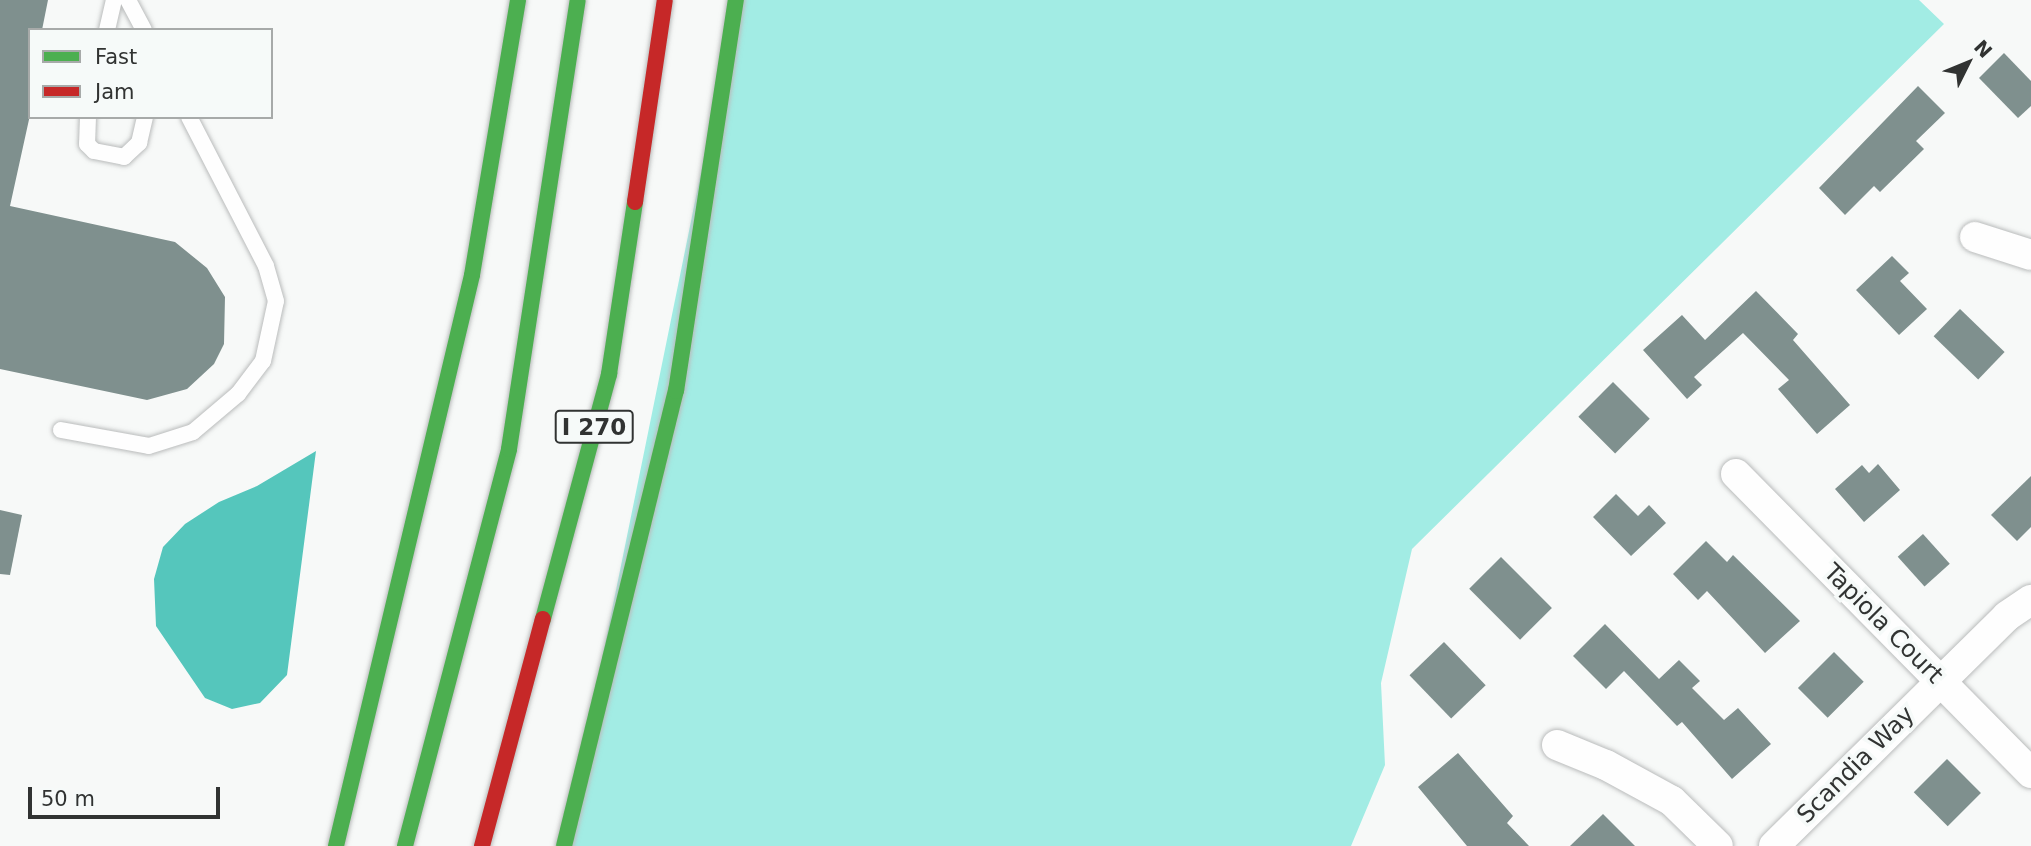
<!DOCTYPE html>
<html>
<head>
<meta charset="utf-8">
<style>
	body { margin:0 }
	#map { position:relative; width:2031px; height:846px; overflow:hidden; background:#f7f9f8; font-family:"DejaVu Sans",sans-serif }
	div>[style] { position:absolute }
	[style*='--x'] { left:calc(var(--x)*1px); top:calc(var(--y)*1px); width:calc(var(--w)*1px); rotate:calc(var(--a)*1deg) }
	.forest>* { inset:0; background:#a2ece4 }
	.water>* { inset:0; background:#55c6bc }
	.building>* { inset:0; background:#7f908e; transform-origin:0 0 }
	.roads { filter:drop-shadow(0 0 2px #babcbc) drop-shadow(0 0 2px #babcbc) }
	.lane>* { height:16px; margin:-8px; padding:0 8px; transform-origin:8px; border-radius:8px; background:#fefefe }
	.street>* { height:30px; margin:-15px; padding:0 15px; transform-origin:15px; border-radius:15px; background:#fefefe }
	.fast>* { height:16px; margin:-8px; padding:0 8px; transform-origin:8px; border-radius:8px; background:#4caf50 }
	.jam>* { height:16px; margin:-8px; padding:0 8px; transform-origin:8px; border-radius:8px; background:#c62828 }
	span { translate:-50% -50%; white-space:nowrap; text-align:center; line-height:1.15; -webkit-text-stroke:7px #f6faf9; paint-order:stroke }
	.shield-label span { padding:2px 5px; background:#f6faf9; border:2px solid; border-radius:5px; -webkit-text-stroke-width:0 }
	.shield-label { font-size:23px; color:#313332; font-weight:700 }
	.street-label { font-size:24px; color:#313332 }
	.legend { position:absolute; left:28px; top:28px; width:245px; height:91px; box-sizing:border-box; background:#f6faf9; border:2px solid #a7aaa9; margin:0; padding:9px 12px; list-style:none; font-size:21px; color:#313332 }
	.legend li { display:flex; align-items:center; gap:14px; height:35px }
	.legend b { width:35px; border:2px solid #a7aaa9 }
	.north { position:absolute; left:1933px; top:28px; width:70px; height:70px; -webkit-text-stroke:5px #f6faf9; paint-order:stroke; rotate:47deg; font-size:19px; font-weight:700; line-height:28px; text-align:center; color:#313332 }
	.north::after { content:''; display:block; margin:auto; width:24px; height:32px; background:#313332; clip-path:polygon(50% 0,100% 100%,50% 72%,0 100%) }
	.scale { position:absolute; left:28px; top:787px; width:192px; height:32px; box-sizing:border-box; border:4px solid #313332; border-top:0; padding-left:9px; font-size:21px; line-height:24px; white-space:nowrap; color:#313332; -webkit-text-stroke:5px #f6faf9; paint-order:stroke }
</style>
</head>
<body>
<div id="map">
	<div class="forest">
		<div style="clip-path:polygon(736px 0,1919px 0,1944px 24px,1412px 549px,1381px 683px,1385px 765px,1351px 846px,564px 846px)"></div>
	</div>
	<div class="water">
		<div style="clip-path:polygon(316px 451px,287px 675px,260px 703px,232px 709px,205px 698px,156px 626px,154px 579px,163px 547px,185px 524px,219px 502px,257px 486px)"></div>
	</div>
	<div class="building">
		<div style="clip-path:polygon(0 0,48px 0,42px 30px,30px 30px,30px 115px,10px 206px,175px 242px,207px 268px,225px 297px,224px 344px,214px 364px,187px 389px,147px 400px,0 369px)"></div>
		<div style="clip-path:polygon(2004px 53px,2031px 81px,2031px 106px,2018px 118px,1979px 78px)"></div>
		<div style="clip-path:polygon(1918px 86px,1945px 113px,1916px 141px,1924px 149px,1880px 192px,1874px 186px,1845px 215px,1819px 188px)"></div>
		<div style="clip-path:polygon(1892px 256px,1909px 273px,1900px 281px,1927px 309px,1899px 335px,1856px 290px)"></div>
		<div style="clip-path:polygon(1756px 291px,1798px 334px,1793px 340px,1850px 405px,1817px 434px,1778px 389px,1789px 380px,1743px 333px,1694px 377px,1702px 385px,1687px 399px,1643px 350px,1682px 315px,1705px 340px)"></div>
		<div style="left:1960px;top:309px;width:62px;height:38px;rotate:44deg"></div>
		<div style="left:1613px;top:382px;width:52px;height:49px;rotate:45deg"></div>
		<div style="clip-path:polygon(1878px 464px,1900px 490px,1864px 522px,1835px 489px,1862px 465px,1869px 473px)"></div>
		<div style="clip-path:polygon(2031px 476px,2031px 527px,2017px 541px,1991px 515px)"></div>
		<div style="clip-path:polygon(1616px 494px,1638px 516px,1649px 505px,1666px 523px,1631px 556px,1593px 517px)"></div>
		<div style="clip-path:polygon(0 510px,22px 515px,10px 575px,0 574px)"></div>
		<div style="left:1923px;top:534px;width:40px;height:34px;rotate:48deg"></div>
		<div style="clip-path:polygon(1706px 541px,1727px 562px,1733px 555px,1800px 621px,1765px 653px,1707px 591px,1698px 600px,1673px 574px)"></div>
		<div style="left:1501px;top:557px;width:72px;height:45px;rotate:45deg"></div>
		<div style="clip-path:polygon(1605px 624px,1659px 679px,1679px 660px,1700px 681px,1692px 688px,1724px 720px,1738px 708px,1771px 744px,1732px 779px,1682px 722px,1677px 726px,1624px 671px,1606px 689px,1573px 656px)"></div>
		<div style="left:1444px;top:642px;width:60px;height:48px;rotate:46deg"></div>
		<div style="left:1834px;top:652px;width:42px;height:51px;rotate:45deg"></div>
		<div style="clip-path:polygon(1458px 753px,1513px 816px,1507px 823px,1529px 846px,1467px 846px,1418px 787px)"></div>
		<div style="left:1947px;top:759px;width:48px;height:47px;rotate:45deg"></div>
		<div style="clip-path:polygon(1603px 814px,1635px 846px,1570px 846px)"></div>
	</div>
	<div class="roads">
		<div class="lane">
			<div style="--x:128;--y:0;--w:34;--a:62"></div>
			<div style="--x:107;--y:30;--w:31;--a:-77"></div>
			<div style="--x:88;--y:117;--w:27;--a:92"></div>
			<div style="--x:87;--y:144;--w:10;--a:45"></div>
			<div style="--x:94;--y:151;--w:31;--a:11"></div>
			<div style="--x:124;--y:157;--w:21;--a:-43"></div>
			<div style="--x:139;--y:143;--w:27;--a:-77"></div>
			<div style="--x:61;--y:430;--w:89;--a:10.3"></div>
			<div style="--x:149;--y:446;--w:46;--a:-17.7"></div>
			<div style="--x:193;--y:432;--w:59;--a:-40.2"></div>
			<div style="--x:238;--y:394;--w:41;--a:-52.9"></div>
			<div style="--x:263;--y:361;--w:61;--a:-77.8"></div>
			<div style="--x:276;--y:301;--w:36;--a:-106"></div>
			<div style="--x:266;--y:266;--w:168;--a:-117.3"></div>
		</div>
		<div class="street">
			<div style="--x:1975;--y:237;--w:59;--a:17.8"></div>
			<div style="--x:1736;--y:474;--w:420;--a:45.4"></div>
			<div style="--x:1557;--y:745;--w:53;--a:22.2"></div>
			<div style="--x:1606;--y:765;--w:75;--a:28.6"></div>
			<div style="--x:1672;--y:801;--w:64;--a:44.4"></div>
			<div style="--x:1774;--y:846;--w:327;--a:-44.6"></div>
			<div style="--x:2007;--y:616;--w:29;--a:-34"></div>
		</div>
		<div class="fast">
			<div style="--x:543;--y:619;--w:254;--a:-74.9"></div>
			<div style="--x:609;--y:374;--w:174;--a:-81.4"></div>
			<div style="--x:336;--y:846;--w:587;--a:-76.6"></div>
			<div style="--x:472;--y:275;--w:279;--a:-80.5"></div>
			<div style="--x:405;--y:846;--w:410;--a:-75.3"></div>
			<div style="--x:509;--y:449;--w:454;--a:-81.3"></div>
			<div style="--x:564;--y:846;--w:469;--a:-76.2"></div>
			<div style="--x:676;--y:391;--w:396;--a:-81.3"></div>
		</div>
		<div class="jam">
			<div style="--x:635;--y:202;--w:204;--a:-81.6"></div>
			<div style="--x:482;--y:846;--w:235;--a:-75"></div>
		</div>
	</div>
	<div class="shield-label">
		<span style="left:594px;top:427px">I 270</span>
	</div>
	<div class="street-label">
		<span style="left:1883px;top:624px;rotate:45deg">Tapiola Court</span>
		<span style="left:1856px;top:765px;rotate:-45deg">Scandia Way</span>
	</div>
	<ul class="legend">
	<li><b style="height:9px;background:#4caf50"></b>Fast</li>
	<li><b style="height:9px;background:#c62828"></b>Jam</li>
	</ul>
	<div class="north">N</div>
	<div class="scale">50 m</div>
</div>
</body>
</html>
